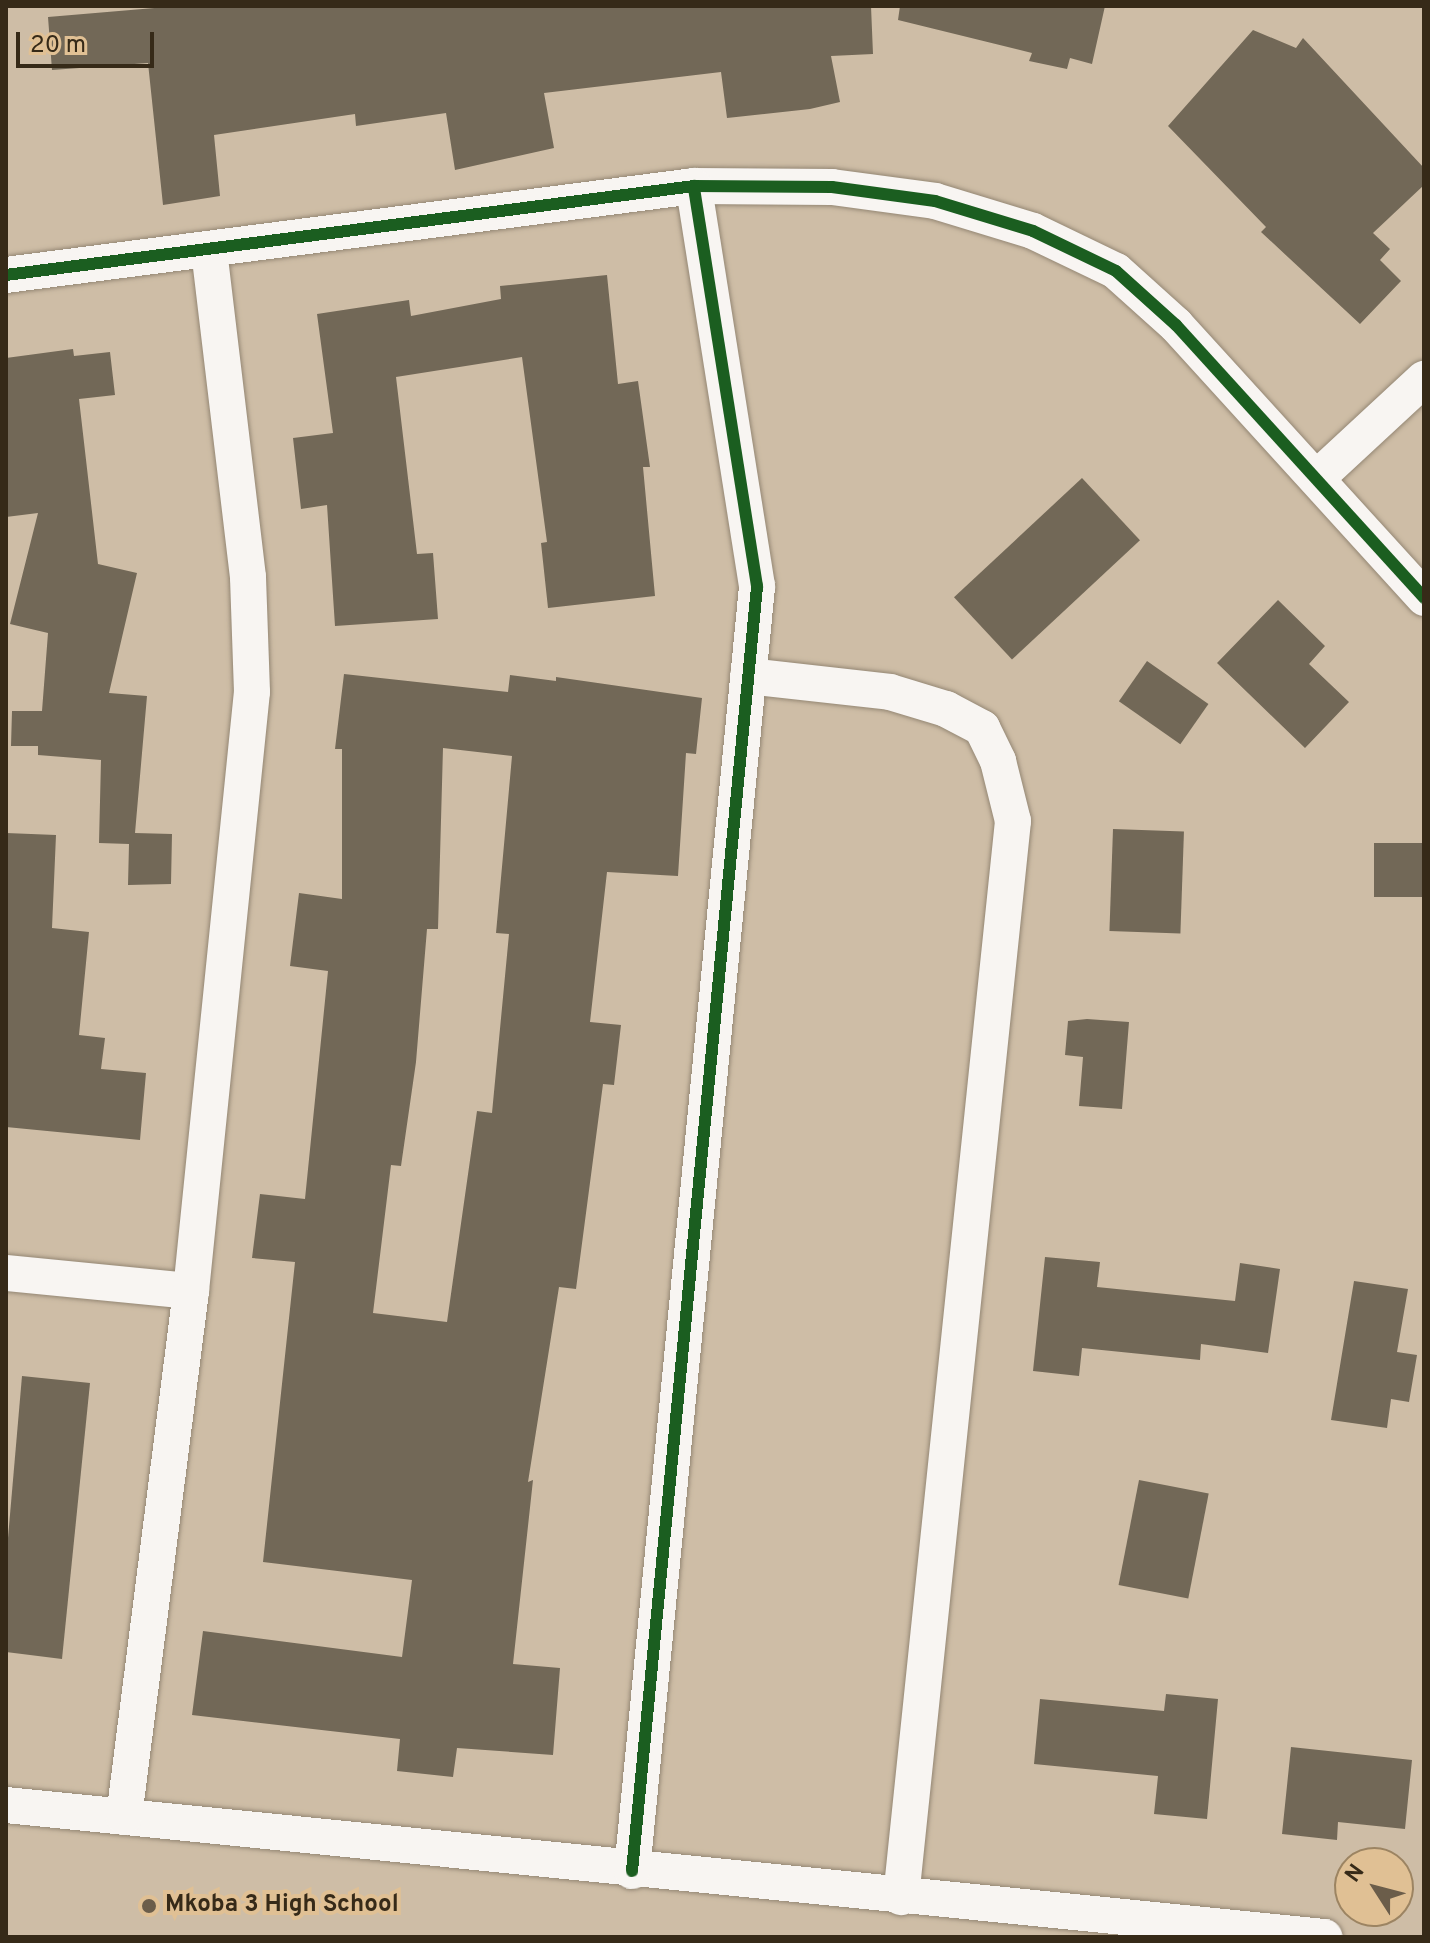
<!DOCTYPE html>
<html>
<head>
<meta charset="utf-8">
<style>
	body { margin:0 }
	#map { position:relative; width:1430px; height:1943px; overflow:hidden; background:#cebda6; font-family:Overpass,sans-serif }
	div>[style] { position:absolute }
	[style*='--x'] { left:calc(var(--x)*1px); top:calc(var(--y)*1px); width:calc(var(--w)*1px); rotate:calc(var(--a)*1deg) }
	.building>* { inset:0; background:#726857; transform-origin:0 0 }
	.roads { filter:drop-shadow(0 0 2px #948774) drop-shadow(0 0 2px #948774) }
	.street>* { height:36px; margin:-18px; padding:0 18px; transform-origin:18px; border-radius:18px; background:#f8f5f2 }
	.cycleway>* { height:12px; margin:-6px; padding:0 6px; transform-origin:6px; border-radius:6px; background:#1b5e20 }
	.dots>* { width:22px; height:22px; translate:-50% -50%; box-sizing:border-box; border:4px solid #e0c094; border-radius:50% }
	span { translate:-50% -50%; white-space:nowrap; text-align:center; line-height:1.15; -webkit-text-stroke:8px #e0c094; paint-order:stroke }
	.poi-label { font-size:24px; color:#362a18; font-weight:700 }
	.left { translate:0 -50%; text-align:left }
	.frame { position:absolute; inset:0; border:8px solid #362a18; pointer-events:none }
	.north { position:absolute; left:1334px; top:1847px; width:80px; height:80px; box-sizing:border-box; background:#e0c094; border:2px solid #9c8462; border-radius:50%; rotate:306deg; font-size:22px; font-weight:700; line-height:32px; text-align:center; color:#362a18 }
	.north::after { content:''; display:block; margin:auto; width:28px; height:36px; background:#6b5d4a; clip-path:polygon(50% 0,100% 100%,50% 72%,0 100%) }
	.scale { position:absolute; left:16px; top:32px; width:138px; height:36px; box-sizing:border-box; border:4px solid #362a18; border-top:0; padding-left:10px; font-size:24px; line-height:28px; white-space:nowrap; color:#362a18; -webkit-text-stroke:6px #e0c094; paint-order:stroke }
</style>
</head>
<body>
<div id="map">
	<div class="building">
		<div style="clip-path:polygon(178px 6px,871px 6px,873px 54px,831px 56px,840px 102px,810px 109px,727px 118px,721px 72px,544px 93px,554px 148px,455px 170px,446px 113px,356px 126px,355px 114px,214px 135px,220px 196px,163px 205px,148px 63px,52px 70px,48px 17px)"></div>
		<div style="clip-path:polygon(900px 6px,1105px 6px,1092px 64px,1070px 58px,1067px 69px,1029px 61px,1032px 53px,898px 20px)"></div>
		<div style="clip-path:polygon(1253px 30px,1296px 48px,1303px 38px,1424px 168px,1424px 185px,1373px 233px,1390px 249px,1380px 260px,1401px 281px,1360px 324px,1261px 232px,1266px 227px,1168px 126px)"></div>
		<div style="clip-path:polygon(607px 275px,618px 384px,638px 381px,650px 467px,643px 467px,655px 596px,548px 608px,541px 543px,547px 542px,522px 357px,396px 377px,417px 554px,433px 553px,438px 619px,335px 626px,327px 505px,301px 509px,293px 438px,333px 433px,317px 314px,409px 300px,411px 316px,501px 299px,500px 286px)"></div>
		<div style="clip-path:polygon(73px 349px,74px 356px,110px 352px,115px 395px,79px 399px,98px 564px,137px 573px,109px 693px,147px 696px,135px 833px,172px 834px,171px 884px,128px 885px,129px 844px,99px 843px,101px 760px,38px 755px,38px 746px,11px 746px,12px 711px,42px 711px,48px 633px,10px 624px,38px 513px,6px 517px,6px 358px)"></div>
		<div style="left:1082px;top:478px;width:85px;height:175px;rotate:47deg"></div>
		<div style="clip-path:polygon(1278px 600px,1325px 646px,1309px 664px,1349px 702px,1305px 748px,1217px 663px)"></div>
		<div style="left:1147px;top:661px;width:75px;height:49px;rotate:35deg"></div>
		<div style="clip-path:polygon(evenodd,344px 674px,508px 692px,510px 675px,556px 681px,556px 677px,702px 698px,696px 754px,686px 753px,678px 876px,607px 872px,590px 1022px,621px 1025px,614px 1085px,603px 1084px,576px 1289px,559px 1287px,528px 1482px,533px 1480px,513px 1664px,560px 1668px,553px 1755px,457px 1748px,453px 1777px,397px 1771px,400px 1739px,192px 1715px,203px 1631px,402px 1657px,412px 1580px,263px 1562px,295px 1262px,252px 1258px,260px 1194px,305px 1199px,328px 971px,290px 966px,299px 893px,342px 899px,342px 749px,335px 749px,344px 674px,443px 748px,512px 756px,496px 933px,509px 934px,492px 1113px,477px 1111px,447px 1322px,373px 1313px,391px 1165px,401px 1166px,416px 1062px,427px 929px,438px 929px,443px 748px)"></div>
		<div style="left:1113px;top:829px;width:71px;height:102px;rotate:2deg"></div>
		<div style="clip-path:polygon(6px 833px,56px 835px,52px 928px,89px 932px,79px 1035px,105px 1038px,101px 1069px,146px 1073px,140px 1140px,6px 1127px)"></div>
		<div style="left:1424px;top:843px;width:54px;height:50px;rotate:90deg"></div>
		<div style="clip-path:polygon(1087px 1019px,1129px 1022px,1122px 1109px,1079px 1106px,1083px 1057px,1065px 1055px,1068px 1021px)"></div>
		<div style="clip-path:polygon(1045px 1257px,1100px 1262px,1097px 1287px,1235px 1301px,1240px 1263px,1280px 1269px,1268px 1353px,1201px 1344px,1200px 1360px,1082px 1348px,1079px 1376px,1033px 1371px)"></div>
		<div style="clip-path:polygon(1354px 1281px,1408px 1289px,1397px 1352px,1417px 1355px,1409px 1402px,1391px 1399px,1387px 1428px,1331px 1420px)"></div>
		<div style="clip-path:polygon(22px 1376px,90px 1383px,62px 1659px,6px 1652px,6px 1561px)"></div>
		<div style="left:1139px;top:1480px;width:71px;height:107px;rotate:11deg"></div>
		<div style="clip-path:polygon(1166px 1694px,1218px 1699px,1207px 1819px,1154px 1814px,1158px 1776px,1034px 1764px,1040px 1699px,1164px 1711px)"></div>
		<div style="clip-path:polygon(1291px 1747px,1412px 1760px,1405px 1829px,1338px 1822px,1337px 1840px,1282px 1834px)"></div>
	</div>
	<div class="roads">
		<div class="street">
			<div style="--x:6;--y:275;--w:694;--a:-7.37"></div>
			<div style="--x:694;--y:186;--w:138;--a:0.4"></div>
			<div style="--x:832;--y:187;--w:104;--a:7.7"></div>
			<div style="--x:935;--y:201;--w:102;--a:17"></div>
			<div style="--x:1033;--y:231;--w:92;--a:25.7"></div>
			<div style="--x:1116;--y:271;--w:81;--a:42"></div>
			<div style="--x:1176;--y:325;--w:369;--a:47.7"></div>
			<div style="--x:1317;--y:478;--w:146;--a:-42.8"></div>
			<div style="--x:748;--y:676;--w:143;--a:6.4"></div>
			<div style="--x:890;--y:692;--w:59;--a:16.9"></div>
			<div style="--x:946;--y:709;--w:41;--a:27.8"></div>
			<div style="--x:982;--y:728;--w:37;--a:64"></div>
			<div style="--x:998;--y:761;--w:62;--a:76"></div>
			<div style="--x:1013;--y:821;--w:1082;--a:95.94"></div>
			<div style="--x:6;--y:1273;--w:186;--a:5.6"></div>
			<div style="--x:6;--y:1805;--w:1325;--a:5.72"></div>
			<div style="--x:124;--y:1817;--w:530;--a:-82.74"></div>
			<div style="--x:191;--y:1291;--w:602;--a:-84.19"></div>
			<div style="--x:252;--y:692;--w:115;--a:-92"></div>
			<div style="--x:248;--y:577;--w:328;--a:-96.8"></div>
			<div style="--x:632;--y:1871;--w:1291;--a:-84.44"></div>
			<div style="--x:757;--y:586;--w:405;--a:-99"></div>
		</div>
	</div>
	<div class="cycleway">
		<div style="--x:6;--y:275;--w:694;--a:-7.37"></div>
		<div style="--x:694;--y:186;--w:138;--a:0.4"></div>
		<div style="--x:832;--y:187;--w:104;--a:7.7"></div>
		<div style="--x:935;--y:201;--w:102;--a:17"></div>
		<div style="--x:1033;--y:231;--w:92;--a:25.7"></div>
		<div style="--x:1116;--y:271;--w:81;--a:42"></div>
		<div style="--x:1176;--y:325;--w:369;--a:47.7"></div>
		<div style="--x:632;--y:1871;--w:1291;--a:-84.44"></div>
		<div style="--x:757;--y:586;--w:405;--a:-99"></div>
	</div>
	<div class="dots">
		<div style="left:149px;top:1906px;background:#6b5d4a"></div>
	</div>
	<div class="poi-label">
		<span class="left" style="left:165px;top:1906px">Mkoba 3 High School</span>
	</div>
	<div class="frame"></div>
	<div class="north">N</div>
	<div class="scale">20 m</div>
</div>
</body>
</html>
